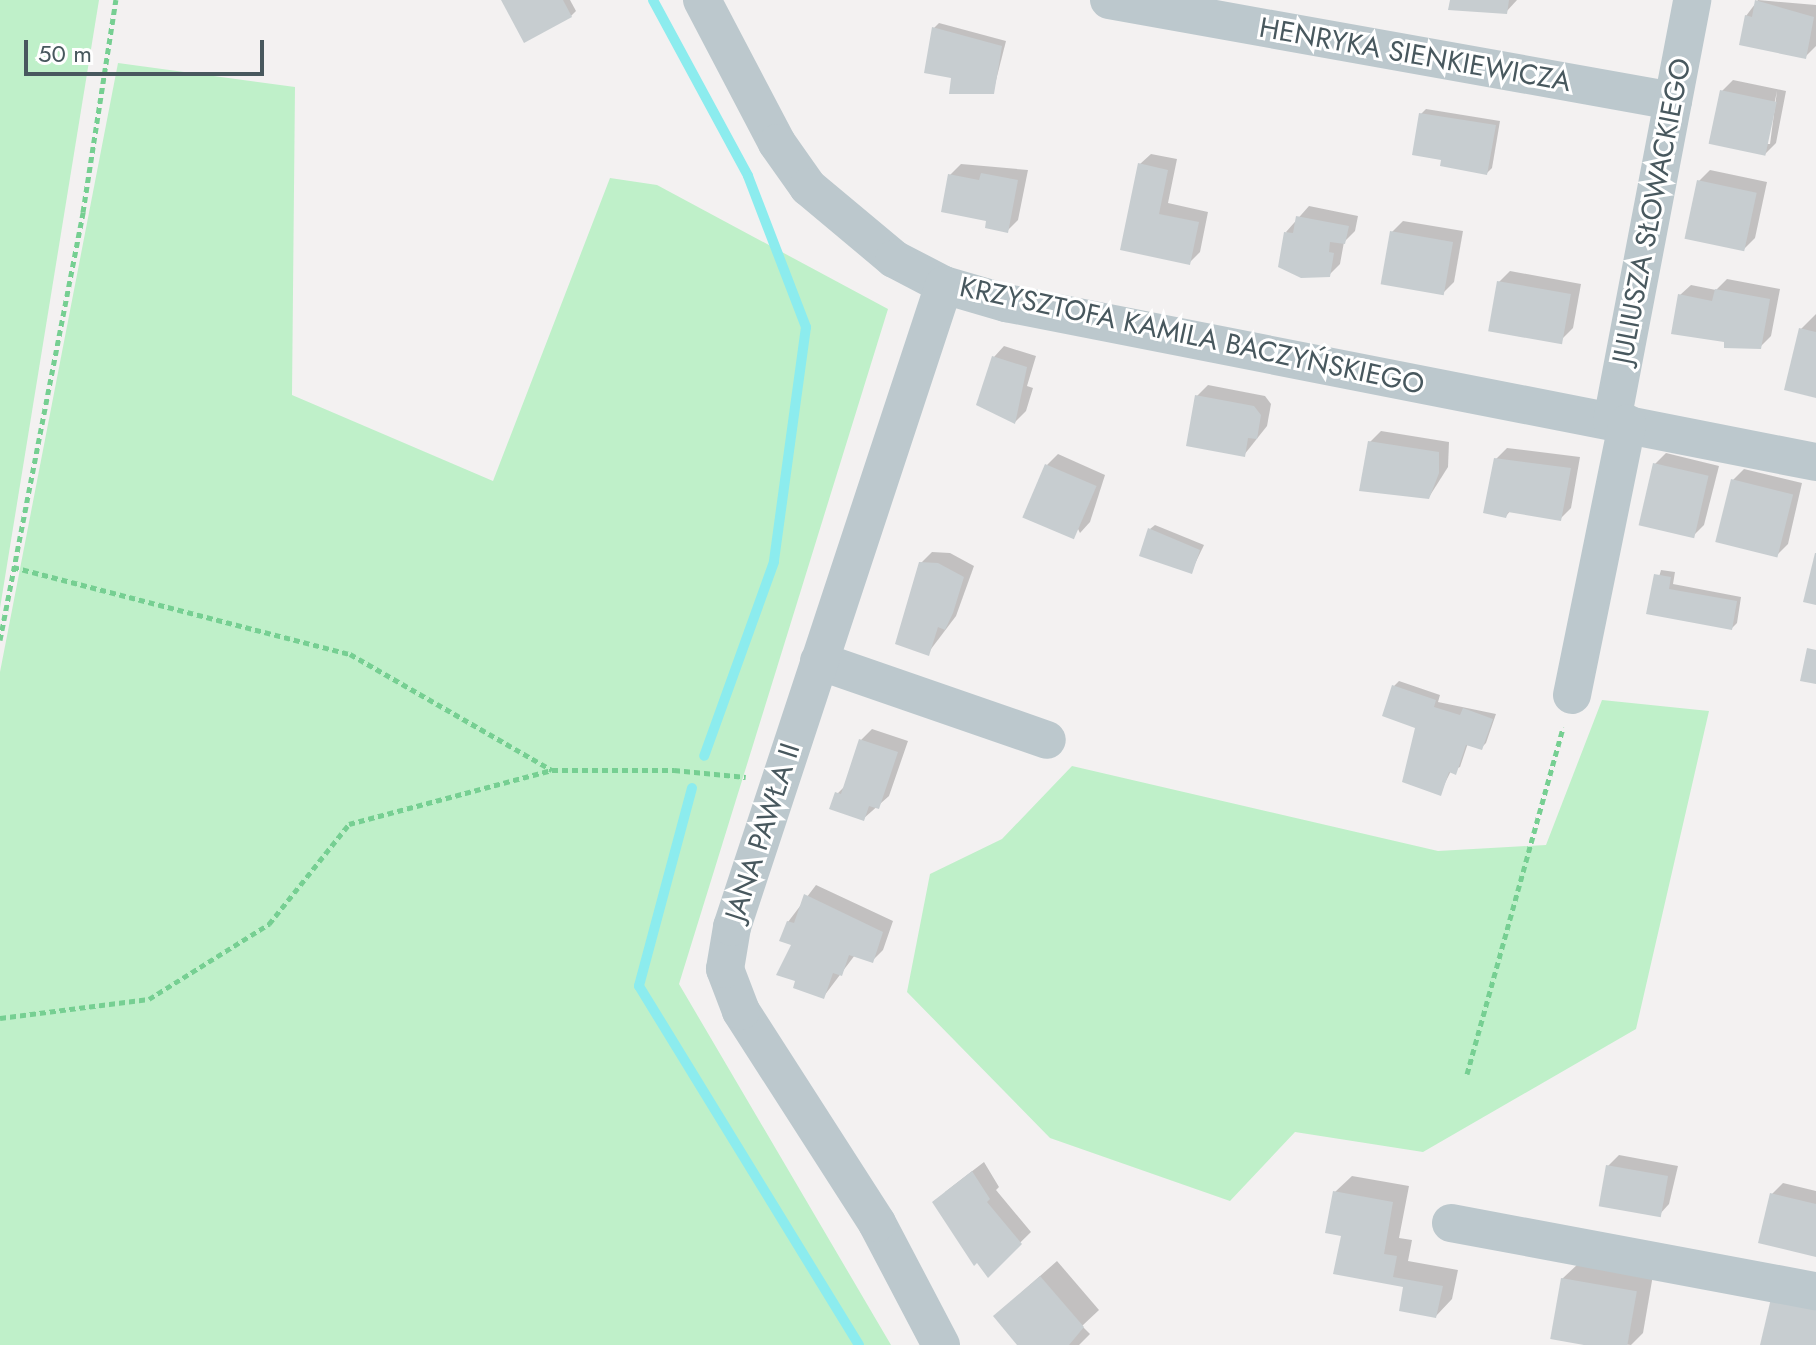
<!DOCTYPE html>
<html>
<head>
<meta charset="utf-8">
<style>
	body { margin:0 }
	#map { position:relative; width:1816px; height:1345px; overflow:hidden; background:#f3f1f1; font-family:Jost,sans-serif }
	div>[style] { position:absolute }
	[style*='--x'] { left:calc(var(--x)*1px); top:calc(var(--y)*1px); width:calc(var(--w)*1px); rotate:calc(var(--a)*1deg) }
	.green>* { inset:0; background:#bff0c9 }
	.shadow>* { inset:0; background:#0003 }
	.stream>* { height:10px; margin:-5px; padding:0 5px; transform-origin:5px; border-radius:5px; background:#8cecee }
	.building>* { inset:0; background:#c7cdd0; transform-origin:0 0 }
	.path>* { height:5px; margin-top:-2.5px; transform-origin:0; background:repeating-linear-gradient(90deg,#76cf92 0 6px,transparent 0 10px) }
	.minor>* { height:38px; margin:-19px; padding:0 19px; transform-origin:19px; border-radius:19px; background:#bcc8cd }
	span { translate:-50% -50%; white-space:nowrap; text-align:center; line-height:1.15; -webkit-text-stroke:6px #fff; paint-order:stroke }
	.street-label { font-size:28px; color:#48585e }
	.scale { position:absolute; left:24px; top:40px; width:240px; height:36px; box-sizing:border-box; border:4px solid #48585e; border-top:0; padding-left:10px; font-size:24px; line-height:28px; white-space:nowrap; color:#48585e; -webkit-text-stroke:6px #fff; paint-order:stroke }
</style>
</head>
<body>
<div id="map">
	<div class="green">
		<div style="clip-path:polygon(0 0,99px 0,0 608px)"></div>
		<div style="clip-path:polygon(118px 63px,295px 87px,292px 395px,493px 481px,610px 178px,657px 185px,888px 309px,679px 984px,891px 1345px,0 1345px,0 672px)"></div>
		<div style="clip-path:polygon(1602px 700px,1709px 711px,1636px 1029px,1423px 1152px,1295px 1132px,1230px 1201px,1050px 1138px,907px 992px,930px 874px,1002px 839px,1072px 766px,1438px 851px,1546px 845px)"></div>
	</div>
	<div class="shadow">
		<div style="clip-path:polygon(504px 0,570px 0,576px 11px,571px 16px)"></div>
		<div style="clip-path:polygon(1452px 0,1517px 0,1506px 12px)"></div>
		<div style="clip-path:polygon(1758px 0,1816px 5px,1816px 46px,1805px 57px,1746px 16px)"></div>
		<div style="clip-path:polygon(939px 23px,1006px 41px,993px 92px,954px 76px,934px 28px)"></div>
		<div style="clip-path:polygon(evenodd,1733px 80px,1786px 91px,1776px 143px,1765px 154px,1722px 91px,1733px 80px,1777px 91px,1770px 144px,1766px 144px,1777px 91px)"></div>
		<div style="clip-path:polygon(1426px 109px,1500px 121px,1492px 168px,1487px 173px,1444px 158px,1421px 114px)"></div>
		<div style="clip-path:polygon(1151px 154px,1177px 159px,1168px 203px,1208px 212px,1200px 252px,1189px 263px,1122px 249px,1140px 164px)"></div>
		<div style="clip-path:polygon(961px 164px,1028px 170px,1018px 220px,1007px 231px,989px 219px,950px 175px)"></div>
		<div style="clip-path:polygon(1710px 170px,1767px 182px,1755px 238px,1744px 249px,1699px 181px)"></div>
		<div style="clip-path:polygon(1309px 206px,1358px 216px,1355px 231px,1344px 242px,1340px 264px,1329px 275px,1286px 232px)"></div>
		<div style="clip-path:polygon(1403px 221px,1463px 231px,1454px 282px,1443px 293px,1392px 232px)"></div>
		<div style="clip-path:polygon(1510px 271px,1581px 284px,1573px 328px,1562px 339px,1490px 330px,1499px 282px)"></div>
		<div style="clip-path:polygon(1727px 279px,1780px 289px,1771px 336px,1760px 347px,1726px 340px,1680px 295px,1691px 285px,1716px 290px)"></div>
		<div style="clip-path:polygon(1816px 314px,1816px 396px,1801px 329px)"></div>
		<div style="clip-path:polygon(1004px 346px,1036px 356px,1027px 386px,1033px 388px,1026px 411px,1015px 422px,994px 357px)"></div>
		<div style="clip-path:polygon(1208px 385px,1265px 396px,1271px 404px,1267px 426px,1244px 455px,1197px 396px)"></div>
		<div style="clip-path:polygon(1381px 431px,1449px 442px,1448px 467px,1429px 497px,1370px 442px)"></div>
		<div style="clip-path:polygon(1507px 448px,1580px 457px,1571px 508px,1560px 519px,1511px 510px,1506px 516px,1496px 459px)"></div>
		<div style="clip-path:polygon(1666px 453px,1719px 466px,1704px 525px,1693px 536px,1655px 464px)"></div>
		<div style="clip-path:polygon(1058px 454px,1105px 475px,1090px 522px,1080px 533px,1047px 465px)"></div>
		<div style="clip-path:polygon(1744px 469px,1802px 483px,1788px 544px,1777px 555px,1733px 480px)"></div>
		<div style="clip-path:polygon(1155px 525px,1204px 545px,1191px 572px,1150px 529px)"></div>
		<div style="clip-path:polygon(932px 552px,950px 553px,974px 566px,956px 616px,928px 653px,921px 563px)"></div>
		<div style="clip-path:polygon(1661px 570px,1675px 572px,1673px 584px,1741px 597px,1737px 623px,1732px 628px,1649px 612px)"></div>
		<div style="clip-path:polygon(1399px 681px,1440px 695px,1438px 702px,1496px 714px,1486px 743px,1481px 748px,1468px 743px,1460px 767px,1451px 771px,1440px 793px,1418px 726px,1394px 686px)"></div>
		<div style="clip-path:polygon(872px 729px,908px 741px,889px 796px,863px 819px,837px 794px,846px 785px,861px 740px)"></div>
		<div style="clip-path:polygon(816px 885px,893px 921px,883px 950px,872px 961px,855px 955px,824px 996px,794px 943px,788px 922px)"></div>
		<div style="clip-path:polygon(1619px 1155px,1678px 1166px,1669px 1204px,1659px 1215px,1608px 1166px)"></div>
		<div style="clip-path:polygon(984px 1162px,999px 1187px,996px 1190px,1031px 1232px,988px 1274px,945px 1192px)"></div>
		<div style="clip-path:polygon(1352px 1176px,1409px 1186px,1399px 1238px,1412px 1240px,1408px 1261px,1458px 1270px,1452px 1299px,1436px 1316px,1405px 1285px,1336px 1272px,1343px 1234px,1335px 1192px)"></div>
		<div style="clip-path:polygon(1783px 1183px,1816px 1191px,1816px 1255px,1772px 1194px)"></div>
		<div style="clip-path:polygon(1057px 1261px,1099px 1310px,1082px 1326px,1090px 1334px,1079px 1345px,1020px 1345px,995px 1316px)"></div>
		<div style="clip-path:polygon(1579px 1263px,1653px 1275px,1643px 1333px,1631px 1345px,1553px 1337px,1562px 1279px)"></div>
	</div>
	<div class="stream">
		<div style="--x:653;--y:0;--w:200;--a:61.6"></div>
		<div style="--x:748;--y:176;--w:162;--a:69"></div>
		<div style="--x:806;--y:327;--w:237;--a:97.8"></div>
		<div style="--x:774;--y:562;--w:206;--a:109.8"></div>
		<div style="--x:692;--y:788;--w:205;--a:105"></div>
		<div style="--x:639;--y:986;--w:421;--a:58.5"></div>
	</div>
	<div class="building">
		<div style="clip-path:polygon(501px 0,563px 0,572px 17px,524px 43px)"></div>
		<div style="clip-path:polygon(1450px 0,1509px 0,1507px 14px,1448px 10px)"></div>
		<div style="clip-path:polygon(1755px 0,1814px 17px,1806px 59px,1739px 45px,1745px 15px,1752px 17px)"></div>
		<div style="clip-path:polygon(932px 27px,1002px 46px,994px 94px,949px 94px,951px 78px,924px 73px)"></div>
		<div style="left:1720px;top:90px;width:58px;height:55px;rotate:12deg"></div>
		<div style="clip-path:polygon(1419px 113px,1496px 125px,1487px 175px,1440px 166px,1441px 160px,1412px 155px)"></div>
		<div style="clip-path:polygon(1138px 163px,1168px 170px,1159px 214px,1199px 222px,1190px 265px,1120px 250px)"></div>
		<div style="clip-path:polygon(981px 173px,1018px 180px,1008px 233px,985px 228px,986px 221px,941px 212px,948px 174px,979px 180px)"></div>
		<div style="left:1697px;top:180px;width:61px;height:60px;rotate:12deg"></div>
		<div style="clip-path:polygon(1296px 216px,1349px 226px,1345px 244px,1330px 242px,1329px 252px,1334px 253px,1330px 277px,1301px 278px,1278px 267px,1284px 232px,1293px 233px)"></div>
		<div style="left:1390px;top:231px;width:64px;height:54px;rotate:10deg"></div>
		<div style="left:1497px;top:281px;width:75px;height:51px;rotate:10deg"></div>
		<div style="clip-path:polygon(1715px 289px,1770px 299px,1761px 349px,1724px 348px,1724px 342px,1671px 334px,1678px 294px,1712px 301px)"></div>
		<div style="clip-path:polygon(1799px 328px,1816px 332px,1816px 398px,1784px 390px)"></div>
		<div style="clip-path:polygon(992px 356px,1027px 367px,1015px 424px,976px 405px)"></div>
		<div style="clip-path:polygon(1195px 395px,1254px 406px,1261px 415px,1257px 439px,1248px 438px,1245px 457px,1186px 446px)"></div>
		<div style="clip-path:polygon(1368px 441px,1439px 452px,1439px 473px,1429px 499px,1359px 491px)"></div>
		<div style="clip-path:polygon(1494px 458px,1571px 468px,1561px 521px,1508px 512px,1506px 518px,1483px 513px)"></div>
		<div style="left:1653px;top:463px;width:57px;height:64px;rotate:13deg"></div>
		<div style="left:1045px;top:464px;width:56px;height:58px;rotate:23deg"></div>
		<div style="left:1731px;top:479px;width:64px;height:65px;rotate:14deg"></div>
		<div style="clip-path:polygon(1148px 528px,1200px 550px,1192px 574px,1139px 556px)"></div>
		<div style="clip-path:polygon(1815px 553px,1816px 553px,1816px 605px,1803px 602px)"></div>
		<div style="clip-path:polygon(919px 562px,938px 563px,964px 577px,953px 613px,945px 630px,938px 627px,929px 656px,895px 644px)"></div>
		<div style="clip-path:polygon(1654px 574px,1671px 577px,1669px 589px,1737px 601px,1732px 630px,1646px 614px)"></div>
		<div style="clip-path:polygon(1807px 648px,1816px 650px,1816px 684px,1800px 681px)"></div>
		<div style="clip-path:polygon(1392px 685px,1436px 700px,1434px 707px,1460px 715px,1463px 708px,1493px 719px,1482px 750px,1466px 745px,1456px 775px,1449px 772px,1441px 796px,1402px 782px,1415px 728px,1382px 716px)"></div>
		<div style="clip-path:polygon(859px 739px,898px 752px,879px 809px,869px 806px,864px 821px,829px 809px,835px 792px,841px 794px)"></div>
		<div style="clip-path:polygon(804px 894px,883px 932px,873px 963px,849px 955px,842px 976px,833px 973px,824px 999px,793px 988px,795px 981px,776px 975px,791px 945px,779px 941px,787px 921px,794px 923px)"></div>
		<div style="left:1606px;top:1165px;width:63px;height:42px;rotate:10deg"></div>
		<div style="clip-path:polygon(972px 1171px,990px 1199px,987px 1202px,1022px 1244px,988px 1278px,977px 1263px,974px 1266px,932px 1202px)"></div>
		<div style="clip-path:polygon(1333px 1191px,1393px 1202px,1384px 1254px,1397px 1256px,1393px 1277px,1443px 1286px,1436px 1318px,1399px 1311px,1403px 1287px,1333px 1274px,1341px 1236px,1325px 1233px)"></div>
		<div style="clip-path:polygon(1770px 1193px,1816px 1204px,1816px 1257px,1758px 1243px)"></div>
		<div style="clip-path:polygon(1040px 1276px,1084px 1327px,1069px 1345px,1017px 1345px,993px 1316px)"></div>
		<div style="left:1561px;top:1278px;width:77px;height:62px;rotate:10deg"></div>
		<div style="clip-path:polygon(1772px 1294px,1816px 1305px,1816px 1345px,1760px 1345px)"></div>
	</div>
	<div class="path">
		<div style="--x:13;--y:567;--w:348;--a:14.5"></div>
		<div style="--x:350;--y:654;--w:233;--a:29.9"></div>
		<div style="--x:552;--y:770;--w:122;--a:0"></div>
		<div style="--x:674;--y:770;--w:72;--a:5.6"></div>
		<div style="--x:0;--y:640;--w:436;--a:-79"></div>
		<div style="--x:83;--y:212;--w:215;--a:-81.2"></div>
		<div style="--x:0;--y:1018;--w:150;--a:-7.3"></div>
		<div style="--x:149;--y:999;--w:142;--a:-32"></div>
		<div style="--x:269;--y:924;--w:128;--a:-51.3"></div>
		<div style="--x:349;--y:824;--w:210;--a:-14.9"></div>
		<div style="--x:1467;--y:1074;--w:360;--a:-74.5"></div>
	</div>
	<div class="minor">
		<div style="--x:702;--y:0;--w:161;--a:62.3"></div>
		<div style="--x:777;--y:143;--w:54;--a:54.8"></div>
		<div style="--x:808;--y:187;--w:112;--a:39.9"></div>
		<div style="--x:894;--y:259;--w:56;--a:27.5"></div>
		<div style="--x:944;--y:285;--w:65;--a:16.2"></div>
		<div style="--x:1006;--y:303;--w:825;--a:11.11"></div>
		<div style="--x:1109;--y:0;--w:573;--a:10.15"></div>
		<div style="--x:1612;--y:421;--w:429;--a:-79.2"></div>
		<div style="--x:819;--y:661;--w:241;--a:19.1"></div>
		<div style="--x:1572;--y:695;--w:277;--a:-78.5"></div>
		<div style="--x:1451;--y:1223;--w:371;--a:10.6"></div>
		<div style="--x:941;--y:1345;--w:138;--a:-117.7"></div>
		<div style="--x:877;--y:1223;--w:252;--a:-122.7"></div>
		<div style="--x:741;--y:1011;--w:45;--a:-110.9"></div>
		<div style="--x:725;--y:969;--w:43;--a:-80.5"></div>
		<div style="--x:732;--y:927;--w:676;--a:-71.73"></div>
	</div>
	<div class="street-label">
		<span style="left:1415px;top:55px;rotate:10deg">HENRYKA SIENKIEWICZA</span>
		<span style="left:1652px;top:211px;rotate:-79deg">JULIUSZA SŁOWACKIEGO</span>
		<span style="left:1192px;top:336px;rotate:12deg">KRZYSZTOFA KAMILA BACZYŃSKIEGO</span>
		<span style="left:763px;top:832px;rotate:-72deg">JANA PAWŁA II</span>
	</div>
	<div class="scale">50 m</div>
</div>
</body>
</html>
